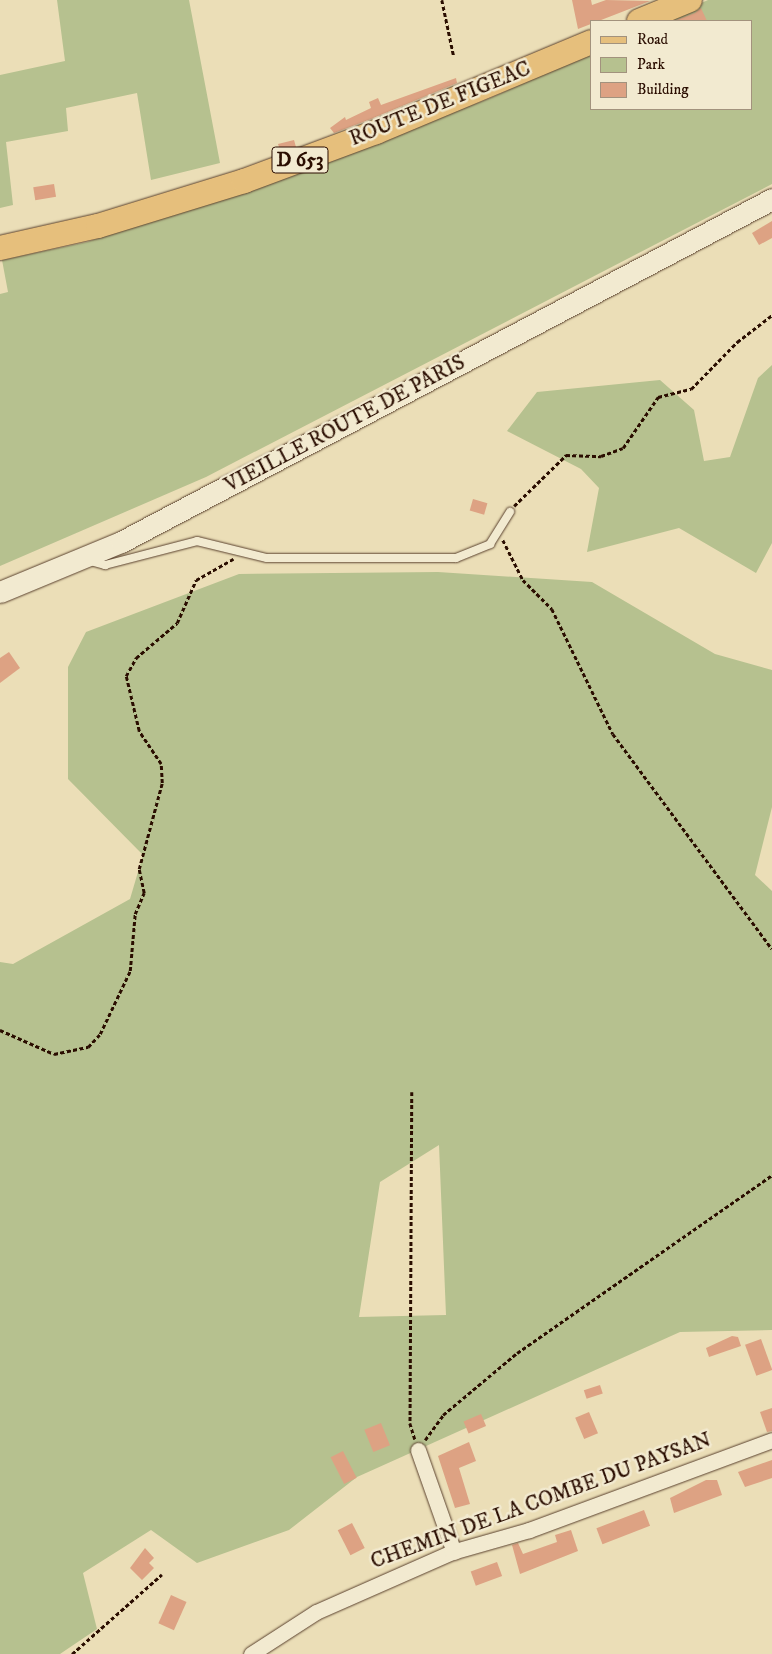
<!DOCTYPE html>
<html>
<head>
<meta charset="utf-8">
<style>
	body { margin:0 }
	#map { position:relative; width:772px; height:1654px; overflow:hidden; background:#ebdeb7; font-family:"IM FELL DW Pica",serif }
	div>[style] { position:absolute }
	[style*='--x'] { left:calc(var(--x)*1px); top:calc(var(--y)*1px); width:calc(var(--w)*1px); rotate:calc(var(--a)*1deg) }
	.green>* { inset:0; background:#b6c18f }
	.building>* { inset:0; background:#dda283; transform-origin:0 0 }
	.path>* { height:2.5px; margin-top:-1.25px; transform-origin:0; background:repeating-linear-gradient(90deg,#2a0d00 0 4px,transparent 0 6.5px) }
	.roads { filter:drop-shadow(0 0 1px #5a412e) drop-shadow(0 0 1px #5a412e) }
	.lane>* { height:8px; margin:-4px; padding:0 4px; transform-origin:4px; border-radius:4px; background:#f2ead0 }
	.street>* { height:15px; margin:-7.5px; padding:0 7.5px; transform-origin:7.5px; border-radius:7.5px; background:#f2ead0 }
	.secondary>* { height:21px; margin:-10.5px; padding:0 10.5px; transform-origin:10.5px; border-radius:10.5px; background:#f2ead0 }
	.primary>* { height:24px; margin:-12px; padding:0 12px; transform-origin:12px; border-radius:12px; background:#e6bf7c }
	span { translate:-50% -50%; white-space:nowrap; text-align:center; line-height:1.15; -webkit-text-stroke:5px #f2ead0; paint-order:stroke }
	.shield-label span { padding:1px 4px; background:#f2ead0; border:1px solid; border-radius:4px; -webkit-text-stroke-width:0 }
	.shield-label { font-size:20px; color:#2a0d00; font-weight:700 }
	.street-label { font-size:21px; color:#2a0d00 }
	.legend { position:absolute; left:590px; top:20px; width:162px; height:90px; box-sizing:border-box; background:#f2ead0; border:1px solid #a2927d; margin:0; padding:6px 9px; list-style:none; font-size:15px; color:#2a0d00 }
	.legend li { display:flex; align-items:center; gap:10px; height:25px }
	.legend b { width:25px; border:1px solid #a2927d }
</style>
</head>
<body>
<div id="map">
	<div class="green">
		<div style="clip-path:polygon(57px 0,189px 0,220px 163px,151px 180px,137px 93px,66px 108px,68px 131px,6px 142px,13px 205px,0 208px,0 75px,65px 61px)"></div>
		<div style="clip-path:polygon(708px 0,772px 0,772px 184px,206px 477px,0 566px,0 294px,8px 292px,2px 260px,87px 242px,265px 183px,488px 99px,591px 53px,591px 109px,751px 109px,751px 21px,661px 21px)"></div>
		<div style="clip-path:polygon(772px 365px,772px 543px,756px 573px,679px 528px,587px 552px,599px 488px,581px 469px,507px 431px,537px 392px,660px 380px,694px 410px,704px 461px,730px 457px,758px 378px)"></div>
		<div style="clip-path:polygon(evenodd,438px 572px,592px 582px,715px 654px,772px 670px,772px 807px,755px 875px,772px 891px,772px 1330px,680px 1332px,357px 1477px,289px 1530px,197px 1563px,151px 1530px,83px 1573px,97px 1629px,60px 1654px,0 1654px,0 962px,13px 964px,130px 899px,143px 855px,68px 779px,68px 667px,86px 632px,239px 574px,438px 572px,439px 1145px,446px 1315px,359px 1317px,380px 1182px,439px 1145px)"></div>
	</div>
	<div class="building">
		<div style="clip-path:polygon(572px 0,591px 0,592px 5px,606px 0,650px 1px,578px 29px)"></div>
		<div style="clip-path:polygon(701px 8px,707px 21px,674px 21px,695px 13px)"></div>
		<div style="clip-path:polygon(456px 78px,457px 83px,371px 119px,334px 133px,330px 128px,345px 117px,346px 120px,371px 108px,369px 102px,378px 98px,381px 105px)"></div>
		<div style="clip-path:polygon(294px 140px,296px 147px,281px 153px,278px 144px)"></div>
		<div style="left:54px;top:184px;width:13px;height:21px;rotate:81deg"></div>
		<div style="clip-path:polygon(772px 221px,772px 238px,759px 245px,752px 233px)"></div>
		<div style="left:473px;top:499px;width:15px;height:12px;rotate:16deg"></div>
		<div style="clip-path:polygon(9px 652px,20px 668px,0 683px,0 658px)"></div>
		<div style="clip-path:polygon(732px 1336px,738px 1337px,741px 1346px,709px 1357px,706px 1348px)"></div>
		<div style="left:761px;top:1339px;width:33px;height:17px;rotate:70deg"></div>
		<div style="left:600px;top:1385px;width:9px;height:17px;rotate:72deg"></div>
		<div style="clip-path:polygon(772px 1408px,772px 1431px,767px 1432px,760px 1412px)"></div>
		<div style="left:589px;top:1412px;width:23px;height:15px;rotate:67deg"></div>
		<div style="left:481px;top:1414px;width:13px;height:19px;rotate:67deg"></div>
		<div style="left:381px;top:1423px;width:24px;height:18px;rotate:68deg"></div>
		<div style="clip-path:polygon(469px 1442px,476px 1461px,459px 1468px,470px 1504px,455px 1508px,438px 1456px)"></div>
		<div style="left:343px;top:1451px;width:30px;height:14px;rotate:63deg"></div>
		<div style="clip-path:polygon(772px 1460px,772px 1478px,745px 1487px,738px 1472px)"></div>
		<div style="clip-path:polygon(706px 1480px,717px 1480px,722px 1495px,674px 1513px,670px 1498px)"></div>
		<div style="left:644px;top:1510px;width:17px;height:51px;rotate:69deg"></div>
		<div style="left:352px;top:1523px;width:28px;height:16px;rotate:63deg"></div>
		<div style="clip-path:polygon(571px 1530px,578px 1551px,520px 1574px,512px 1545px,518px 1543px,523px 1554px,557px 1542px,555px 1535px)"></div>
		<div style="clip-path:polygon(145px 1548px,154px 1558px,149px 1563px,154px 1568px,142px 1580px,130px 1568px)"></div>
		<div style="left:497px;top:1562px;width:15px;height:28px;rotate:70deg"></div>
		<div style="left:171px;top:1595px;width:17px;height:31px;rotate:24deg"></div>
	</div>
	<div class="path">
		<div style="--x:442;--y:0;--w:58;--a:78.1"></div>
		<div style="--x:514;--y:506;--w:73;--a:-44.4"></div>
		<div style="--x:566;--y:455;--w:35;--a:2"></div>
		<div style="--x:601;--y:456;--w:23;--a:-20"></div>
		<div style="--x:623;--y:448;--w:62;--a:-55.5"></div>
		<div style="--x:658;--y:397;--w:34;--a:-14"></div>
		<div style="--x:691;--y:389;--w:66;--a:-45.6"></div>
		<div style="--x:737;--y:342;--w:44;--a:-37.6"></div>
		<div style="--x:503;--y:540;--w:45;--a:63.4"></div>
		<div style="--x:523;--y:580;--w:41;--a:45"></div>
		<div style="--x:552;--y:609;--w:139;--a:64"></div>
		<div style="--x:613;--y:734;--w:267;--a:53.5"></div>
		<div style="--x:0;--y:1030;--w:59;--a:24"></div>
		<div style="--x:54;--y:1054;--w:35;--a:-12"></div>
		<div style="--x:88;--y:1047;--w:18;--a:-47"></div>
		<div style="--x:100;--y:1034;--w:70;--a:-64.5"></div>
		<div style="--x:130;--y:971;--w:57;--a:-85"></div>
		<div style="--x:135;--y:914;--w:23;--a:-67"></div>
		<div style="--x:144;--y:893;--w:25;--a:-102"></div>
		<div style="--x:139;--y:869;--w:89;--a:-75"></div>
		<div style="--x:162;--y:783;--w:19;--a:-93"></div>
		<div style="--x:161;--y:764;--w:40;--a:-124"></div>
		<div style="--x:139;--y:731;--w:57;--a:-103.3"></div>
		<div style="--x:126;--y:676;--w:21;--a:-61"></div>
		<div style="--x:136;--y:658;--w:54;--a:-40.5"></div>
		<div style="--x:177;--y:623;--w:47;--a:-66.2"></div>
		<div style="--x:196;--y:580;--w:43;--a:-29.6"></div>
		<div style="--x:412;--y:1092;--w:331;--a:90.3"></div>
		<div style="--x:410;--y:1423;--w:17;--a:73"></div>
		<div style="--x:425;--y:1440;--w:31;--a:-54"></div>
		<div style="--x:443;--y:1415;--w:97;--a:-40"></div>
		<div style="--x:517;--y:1353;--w:311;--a:-34.9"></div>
		<div style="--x:72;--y:1654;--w:120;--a:-41.6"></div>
	</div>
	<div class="roads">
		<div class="lane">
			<div style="--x:90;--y:561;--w:16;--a:15"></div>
			<div style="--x:105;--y:565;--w:95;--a:-14.6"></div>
			<div style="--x:197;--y:541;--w:72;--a:13.7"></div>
			<div style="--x:267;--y:558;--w:189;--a:0"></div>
			<div style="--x:456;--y:558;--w:37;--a:-22"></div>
			<div style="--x:490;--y:544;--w:38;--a:-58"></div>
		</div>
		<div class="street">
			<div style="--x:418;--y:1450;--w:108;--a:70.6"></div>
			<div style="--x:251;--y:1654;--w:77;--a:-32.9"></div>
			<div style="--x:316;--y:1612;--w:149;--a:-23.8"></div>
			<div style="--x:452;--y:1552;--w:80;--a:-15.9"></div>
			<div style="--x:529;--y:1530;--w:259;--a:-20.3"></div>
		</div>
		<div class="secondary">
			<div style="--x:0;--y:592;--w:131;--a:-22.5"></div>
			<div style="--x:121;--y:542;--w:736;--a:-27.78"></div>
		</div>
		<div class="primary">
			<div style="--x:639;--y:21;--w:55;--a:-22.4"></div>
			<div style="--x:0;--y:248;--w:100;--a:-12.7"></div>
			<div style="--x:98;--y:226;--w:153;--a:-17.1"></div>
			<div style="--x:244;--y:181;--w:141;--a:-20.4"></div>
			<div style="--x:376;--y:132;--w:233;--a:-22.7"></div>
		</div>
	</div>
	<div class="shield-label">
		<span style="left:300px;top:160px">D 653</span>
	</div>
	<div class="street-label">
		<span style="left:440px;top:104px;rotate:-22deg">ROUTE DE FIGEAC</span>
		<span style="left:345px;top:424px;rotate:-28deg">VIEILLE ROUTE DE PARIS</span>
		<span style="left:541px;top:1501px;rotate:-20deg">CHEMIN DE LA COMBE DU PAYSAN</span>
	</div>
	<ul class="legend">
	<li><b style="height:6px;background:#e6bf7c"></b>Road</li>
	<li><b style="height:14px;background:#b6c18f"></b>Park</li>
	<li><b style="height:14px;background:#dda283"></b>Building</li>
	</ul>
</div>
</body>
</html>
